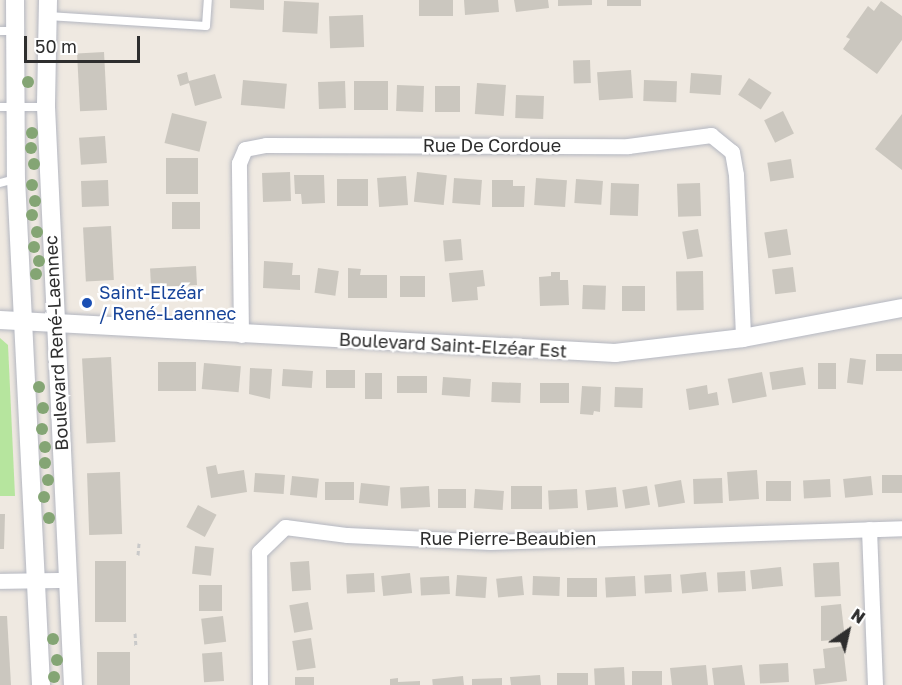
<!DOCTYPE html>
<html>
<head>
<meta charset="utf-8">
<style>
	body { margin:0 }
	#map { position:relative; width:902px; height:685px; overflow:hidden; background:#efe9e1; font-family:"Golos Text",sans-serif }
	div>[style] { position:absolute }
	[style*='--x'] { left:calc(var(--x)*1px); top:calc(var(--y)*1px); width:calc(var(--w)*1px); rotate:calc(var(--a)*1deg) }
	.green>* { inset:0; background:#b6e59e }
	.building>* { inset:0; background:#cbc7bf; transform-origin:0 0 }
	.path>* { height:3px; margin-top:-1.5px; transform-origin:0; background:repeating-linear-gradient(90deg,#c9c9c9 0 4.5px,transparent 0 7.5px) }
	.roads { filter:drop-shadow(0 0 2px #b4b7c1) drop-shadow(0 0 2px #b4b7c1) }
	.service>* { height:8px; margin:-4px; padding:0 4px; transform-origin:4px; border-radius:4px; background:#fff }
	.minor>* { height:15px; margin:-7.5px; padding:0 7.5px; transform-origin:7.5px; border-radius:7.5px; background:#fff }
	.tertiary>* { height:18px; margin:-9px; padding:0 9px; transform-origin:9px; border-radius:9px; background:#fff }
	.trees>* { width:12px; height:12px; margin:-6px; border-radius:50%; background:#84a574 }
	.dots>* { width:16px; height:16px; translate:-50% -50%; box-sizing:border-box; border:3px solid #fff; border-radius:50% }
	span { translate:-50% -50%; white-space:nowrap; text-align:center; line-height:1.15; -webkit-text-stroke:5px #fff; paint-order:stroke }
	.street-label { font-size:18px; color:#2e2e2e }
	.transit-label { font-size:18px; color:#164399 }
	.left { translate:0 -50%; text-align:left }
	.north { position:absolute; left:818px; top:601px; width:60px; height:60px; -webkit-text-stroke:4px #fff; paint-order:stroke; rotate:34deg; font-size:16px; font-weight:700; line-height:24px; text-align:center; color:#2e2e2e }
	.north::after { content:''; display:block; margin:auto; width:21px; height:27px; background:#2e2e2e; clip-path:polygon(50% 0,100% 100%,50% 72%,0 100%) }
	.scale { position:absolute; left:24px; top:36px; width:116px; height:27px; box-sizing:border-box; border:3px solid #2e2e2e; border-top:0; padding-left:8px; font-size:18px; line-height:21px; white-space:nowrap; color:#2e2e2e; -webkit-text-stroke:4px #fff; paint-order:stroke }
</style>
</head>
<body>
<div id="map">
	<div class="green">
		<div style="clip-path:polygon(0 338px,8px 345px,15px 496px,0 496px)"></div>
	</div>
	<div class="building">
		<div style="clip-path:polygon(230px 0,264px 0,264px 10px,230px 8px)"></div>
		<div style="left:419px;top:0;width:34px;height:16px"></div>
		<div style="clip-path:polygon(464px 0,498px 0,499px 12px,465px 15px)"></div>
		<div style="clip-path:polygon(514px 0,548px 0,549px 8px,516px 12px)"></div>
		<div style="clip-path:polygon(558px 0,592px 0,592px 5px,558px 6px)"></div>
		<div style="left:607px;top:0;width:34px;height:6px"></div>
		<div style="left:284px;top:1px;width:35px;height:31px;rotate:3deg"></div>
		<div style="clip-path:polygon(881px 1px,902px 16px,902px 40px,877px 74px,843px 49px,850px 39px,846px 37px,868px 6px,874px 11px)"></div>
		<div style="left:363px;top:15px;width:32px;height:34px;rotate:88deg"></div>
		<div style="left:104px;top:52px;width:58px;height:27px;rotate:87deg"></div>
		<div style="left:590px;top:60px;width:23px;height:17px;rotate:88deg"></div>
		<div style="left:631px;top:70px;width:28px;height:34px;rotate:86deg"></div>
		<div style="clip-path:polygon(187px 72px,189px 81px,215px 74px,222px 98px,195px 106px,189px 83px,180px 86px,177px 75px)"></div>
		<div style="left:691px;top:73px;width:31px;height:20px;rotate:4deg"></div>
		<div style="left:749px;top:78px;width:27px;height:20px;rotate:33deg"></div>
		<div style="left:243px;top:80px;width:44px;height:25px;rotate:5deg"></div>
		<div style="left:644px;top:80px;width:33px;height:21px;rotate:2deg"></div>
		<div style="left:345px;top:81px;width:27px;height:27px;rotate:88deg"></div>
		<div style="left:354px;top:81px;width:34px;height:29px"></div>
		<div style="left:477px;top:83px;width:29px;height:31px;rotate:4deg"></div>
		<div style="left:397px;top:85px;width:27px;height:26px;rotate:2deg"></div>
		<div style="left:435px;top:86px;width:25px;height:26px"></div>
		<div style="left:516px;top:95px;width:28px;height:23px;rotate:2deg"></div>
		<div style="left:783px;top:111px;width:25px;height:21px;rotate:64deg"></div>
		<div style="left:172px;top:113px;width:36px;height:31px;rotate:14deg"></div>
		<div style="clip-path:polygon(902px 114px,902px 170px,875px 149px)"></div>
		<div style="left:105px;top:136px;width:27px;height:26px;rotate:86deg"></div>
		<div style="left:166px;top:158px;width:32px;height:36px"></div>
		<div style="left:791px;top:159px;width:19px;height:24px;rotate:81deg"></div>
		<div style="left:290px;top:172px;width:29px;height:28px;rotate:88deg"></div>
		<div style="left:417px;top:172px;width:30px;height:30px;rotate:6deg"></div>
		<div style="clip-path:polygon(294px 175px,324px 175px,325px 203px,302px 204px,301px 194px,295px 194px)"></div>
		<div style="left:406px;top:176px;width:29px;height:29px;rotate:86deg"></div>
		<div style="left:454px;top:178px;width:28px;height:25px;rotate:4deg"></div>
		<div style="left:536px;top:178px;width:31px;height:27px;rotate:4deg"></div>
		<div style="left:337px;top:179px;width:31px;height:27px"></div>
		<div style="left:576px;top:179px;width:27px;height:24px;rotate:4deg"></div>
		<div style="left:108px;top:180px;width:26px;height:27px;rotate:88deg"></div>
		<div style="clip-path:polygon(492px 180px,513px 180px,513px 186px,525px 186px,524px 207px,492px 207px)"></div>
		<div style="left:611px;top:183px;width:28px;height:32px;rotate:2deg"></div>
		<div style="left:700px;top:183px;width:33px;height:23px;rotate:88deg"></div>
		<div style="left:172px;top:202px;width:28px;height:27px"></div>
		<div style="left:111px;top:226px;width:54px;height:28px;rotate:87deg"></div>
		<div style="left:698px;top:229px;width:28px;height:16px;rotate:80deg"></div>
		<div style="left:787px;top:229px;width:26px;height:23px;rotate:81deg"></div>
		<div style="left:461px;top:239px;width:21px;height:18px;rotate:85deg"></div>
		<div style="clip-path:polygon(264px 261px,293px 263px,292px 275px,300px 275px,300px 290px,263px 288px)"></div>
		<div style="left:196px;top:266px;width:19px;height:46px;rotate:87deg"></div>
		<div style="left:793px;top:267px;width:25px;height:21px;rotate:83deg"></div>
		<div style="left:318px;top:268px;width:21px;height:25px;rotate:8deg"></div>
		<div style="clip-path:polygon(348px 268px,361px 269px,360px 275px,387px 275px,387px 298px,348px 298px)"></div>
		<div style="clip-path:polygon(483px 270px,485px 286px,477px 287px,478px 300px,452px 302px,449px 273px)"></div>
		<div style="left:703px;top:271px;width:39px;height:27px;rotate:89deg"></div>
		<div style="clip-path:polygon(551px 272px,560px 272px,560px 280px,568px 280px,569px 305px,540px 306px,539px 277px,551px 276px)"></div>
		<div style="left:400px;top:276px;width:25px;height:21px"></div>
		<div style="left:583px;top:285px;width:23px;height:24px;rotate:2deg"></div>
		<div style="left:622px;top:286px;width:23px;height:25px"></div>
		<div style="left:902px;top:354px;width:17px;height:26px;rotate:90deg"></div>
		<div style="left:111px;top:357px;width:85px;height:29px;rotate:87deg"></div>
		<div style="left:850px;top:358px;width:16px;height:25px;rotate:7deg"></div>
		<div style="left:158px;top:362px;width:38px;height:29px"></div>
		<div style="left:204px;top:363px;width:37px;height:26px;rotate:5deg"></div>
		<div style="left:818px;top:363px;width:18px;height:26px"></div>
		<div style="left:803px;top:367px;width:18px;height:34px;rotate:81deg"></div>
		<div style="clip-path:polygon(250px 368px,272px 369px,270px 399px,249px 394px)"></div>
		<div style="left:283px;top:369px;width:30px;height:17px;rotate:4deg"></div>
		<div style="left:355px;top:370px;width:18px;height:29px;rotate:90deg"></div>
		<div style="left:762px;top:372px;width:25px;height:35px;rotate:79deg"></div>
		<div style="left:365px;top:373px;width:17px;height:26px"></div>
		<div style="left:397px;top:376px;width:30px;height:17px"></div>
		<div style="left:443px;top:377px;width:28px;height:18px;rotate:4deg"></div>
		<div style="left:492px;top:382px;width:29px;height:20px;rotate:2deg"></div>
		<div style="left:540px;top:383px;width:29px;height:20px"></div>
		<div style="clip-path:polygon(707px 385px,708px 394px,717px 392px,719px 405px,689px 410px,686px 389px)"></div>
		<div style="clip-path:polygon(582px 386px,601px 387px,600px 412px,594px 411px,593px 415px,580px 414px)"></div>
		<div style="left:615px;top:387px;width:28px;height:20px;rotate:2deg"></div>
		<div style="clip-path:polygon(216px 465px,218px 474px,244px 470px,247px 492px,211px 498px,206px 467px)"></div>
		<div style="left:757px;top:470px;width:29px;height:30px;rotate:86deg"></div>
		<div style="left:120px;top:472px;width:62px;height:33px;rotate:88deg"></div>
		<div style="left:255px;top:473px;width:30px;height:19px;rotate:4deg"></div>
		<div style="left:882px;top:475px;width:20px;height:18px"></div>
		<div style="left:292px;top:476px;width:27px;height:19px;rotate:6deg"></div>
		<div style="left:871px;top:476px;width:19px;height:28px;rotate:84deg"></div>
		<div style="left:722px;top:478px;width:25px;height:29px;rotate:88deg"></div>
		<div style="left:830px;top:479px;width:18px;height:27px;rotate:87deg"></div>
		<div style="left:681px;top:480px;width:23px;height:27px;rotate:80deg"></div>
		<div style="left:766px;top:481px;width:25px;height:20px"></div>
		<div style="left:325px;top:482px;width:29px;height:18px"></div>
		<div style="left:361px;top:483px;width:29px;height:20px;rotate:6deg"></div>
		<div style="left:429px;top:486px;width:21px;height:29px;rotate:87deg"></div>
		<div style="left:511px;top:486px;width:31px;height:23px"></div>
		<div style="left:647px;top:486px;width:19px;height:25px;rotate:81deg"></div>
		<div style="left:616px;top:487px;width:20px;height:31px;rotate:84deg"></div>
		<div style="left:438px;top:489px;width:28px;height:19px"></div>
		<div style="left:475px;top:489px;width:29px;height:19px;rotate:4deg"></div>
		<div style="left:577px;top:489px;width:19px;height:29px;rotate:87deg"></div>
		<div style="left:198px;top:505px;width:21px;height:25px;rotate:28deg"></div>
		<div style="clip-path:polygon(0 514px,5px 514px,4px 549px,0 549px)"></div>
		<div style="left:195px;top:546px;width:19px;height:28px;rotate:6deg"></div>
		<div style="left:95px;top:561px;width:31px;height:61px"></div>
		<div style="left:309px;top:561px;width:29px;height:19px;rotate:86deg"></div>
		<div style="left:839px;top:562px;width:34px;height:26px;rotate:87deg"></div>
		<div style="left:781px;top:567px;width:19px;height:31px;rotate:84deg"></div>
		<div style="left:745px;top:571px;width:20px;height:28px;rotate:87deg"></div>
		<div style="left:706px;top:572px;width:19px;height:26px;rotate:84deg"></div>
		<div style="left:374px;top:573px;width:19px;height:28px;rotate:87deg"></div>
		<div style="left:410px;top:573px;width:20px;height:29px;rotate:84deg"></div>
		<div style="left:671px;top:574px;width:18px;height:27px;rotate:87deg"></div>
		<div style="left:457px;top:575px;width:30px;height:21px;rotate:4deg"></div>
		<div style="left:449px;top:576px;width:18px;height:29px;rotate:87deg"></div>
		<div style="left:522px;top:576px;width:19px;height:26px;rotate:84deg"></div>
		<div style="left:533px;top:576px;width:27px;height:19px;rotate:2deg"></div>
		<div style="left:635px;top:576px;width:20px;height:30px;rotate:87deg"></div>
		<div style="left:567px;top:578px;width:30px;height:19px"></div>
		<div style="left:199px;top:585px;width:23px;height:26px"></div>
		<div style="left:308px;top:602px;width:28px;height:19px;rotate:80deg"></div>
		<div style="clip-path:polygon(841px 604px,845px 639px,821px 641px,821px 606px)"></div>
		<div style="clip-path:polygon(0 616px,7px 616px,11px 685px,0 685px)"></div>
		<div style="left:223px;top:616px;width:26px;height:22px;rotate:83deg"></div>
		<div style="left:311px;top:638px;width:30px;height:19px;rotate:81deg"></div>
		<div style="clip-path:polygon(843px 646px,847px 681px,815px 685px,813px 669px,825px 668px,823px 649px)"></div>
		<div style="left:97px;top:652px;width:33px;height:33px"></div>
		<div style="left:222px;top:652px;width:29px;height:20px;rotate:86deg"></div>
		<div style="left:788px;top:663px;width:19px;height:29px;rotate:87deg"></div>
		<div style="clip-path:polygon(706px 665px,708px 685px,672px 685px,670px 668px)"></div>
		<div style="clip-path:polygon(742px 665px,745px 685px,714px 685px,712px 668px)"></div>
		<div style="left:624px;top:667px;width:18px;height:30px;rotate:87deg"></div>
		<div style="left:632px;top:671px;width:30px;height:14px"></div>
		<div style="left:557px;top:673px;width:31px;height:12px"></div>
		<div style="clip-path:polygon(540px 675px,541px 685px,511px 685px,510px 677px)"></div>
		<div style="left:463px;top:676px;width:9px;height:31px;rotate:84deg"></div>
		<div style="left:314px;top:677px;width:8px;height:19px;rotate:90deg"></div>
		<div style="clip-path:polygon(398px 678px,398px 682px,420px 681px,420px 685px,390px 685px,390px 679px)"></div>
		<div style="clip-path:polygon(502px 678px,502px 685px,472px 685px,472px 679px)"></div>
	</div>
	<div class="path">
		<div style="--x:138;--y:555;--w:12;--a:-85"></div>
		<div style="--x:135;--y:633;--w:13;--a:86"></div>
	</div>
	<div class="roads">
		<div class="service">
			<div style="--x:48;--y:16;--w:158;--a:3.6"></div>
			<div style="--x:206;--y:26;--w:26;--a:-86"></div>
			<div style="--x:0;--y:31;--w:14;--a:0"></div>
			<div style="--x:0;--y:107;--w:46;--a:0"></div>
			<div style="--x:0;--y:183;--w:16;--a:-15"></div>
		</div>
		<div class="minor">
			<div style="--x:241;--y:335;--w:172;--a:-90.7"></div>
			<div style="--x:239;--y:163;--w:15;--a:-67"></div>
			<div style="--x:245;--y:149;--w:21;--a:-11"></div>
			<div style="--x:266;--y:145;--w:362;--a:0.2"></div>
			<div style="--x:628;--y:146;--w:84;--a:-7.5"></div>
			<div style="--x:711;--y:135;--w:27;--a:39"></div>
			<div style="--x:732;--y:152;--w:23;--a:80"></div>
			<div style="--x:736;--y:175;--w:163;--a:87.5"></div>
			<div style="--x:869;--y:529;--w:156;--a:87.8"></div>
			<div style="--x:0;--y:581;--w:67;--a:-0.9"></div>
			<div style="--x:260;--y:685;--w:133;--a:-90.4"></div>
			<div style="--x:259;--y:552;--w:36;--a:-44"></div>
			<div style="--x:285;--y:527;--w:63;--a:7.4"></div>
			<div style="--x:347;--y:535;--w:143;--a:2.8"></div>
			<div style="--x:490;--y:542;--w:412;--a:-1.9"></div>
		</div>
		<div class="tertiary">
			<div style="--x:15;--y:0;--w:179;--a:89.7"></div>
			<div style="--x:16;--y:179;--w:507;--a:87.17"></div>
			<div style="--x:48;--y:0;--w:107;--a:91.1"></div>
			<div style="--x:46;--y:107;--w:579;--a:87.33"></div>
			<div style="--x:0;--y:320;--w:616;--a:3.07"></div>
			<div style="--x:615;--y:353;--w:129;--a:-6.7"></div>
			<div style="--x:743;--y:338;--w:162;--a:-10.7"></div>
		</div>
	</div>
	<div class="trees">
		<div style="left:28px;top:82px"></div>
		<div style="left:32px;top:133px"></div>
		<div style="left:31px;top:148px"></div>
		<div style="left:34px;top:164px"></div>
		<div style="left:32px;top:185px"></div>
		<div style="left:35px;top:201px"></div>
		<div style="left:32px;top:215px"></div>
		<div style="left:37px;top:232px"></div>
		<div style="left:34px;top:247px"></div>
		<div style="left:39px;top:261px"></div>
		<div style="left:36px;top:274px"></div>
		<div style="left:39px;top:387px"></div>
		<div style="left:43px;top:408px"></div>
		<div style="left:42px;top:429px"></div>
		<div style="left:45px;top:447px"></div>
		<div style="left:45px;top:463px"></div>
		<div style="left:48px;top:480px"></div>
		<div style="left:44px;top:497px"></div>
		<div style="left:49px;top:518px"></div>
		<div style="left:53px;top:639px"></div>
		<div style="left:57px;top:660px"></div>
		<div style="left:54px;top:677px"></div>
	</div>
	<div class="dots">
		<div style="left:87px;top:303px;background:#1a4fb4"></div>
	</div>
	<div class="street-label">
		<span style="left:492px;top:145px">Rue De Cordoue</span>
		<span style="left:56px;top:343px;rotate:-93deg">Boulevard René-Laennec</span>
		<span style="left:453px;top:345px;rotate:3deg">Boulevard Saint-Elzéar Est</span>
		<span style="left:508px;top:538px">Rue Pierre-Beaubien</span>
	</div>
	<div class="transit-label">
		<span class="left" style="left:99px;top:303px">Saint-Elzéar<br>/ René-Laennec</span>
	</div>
	<div class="north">N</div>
	<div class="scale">50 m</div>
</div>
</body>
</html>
